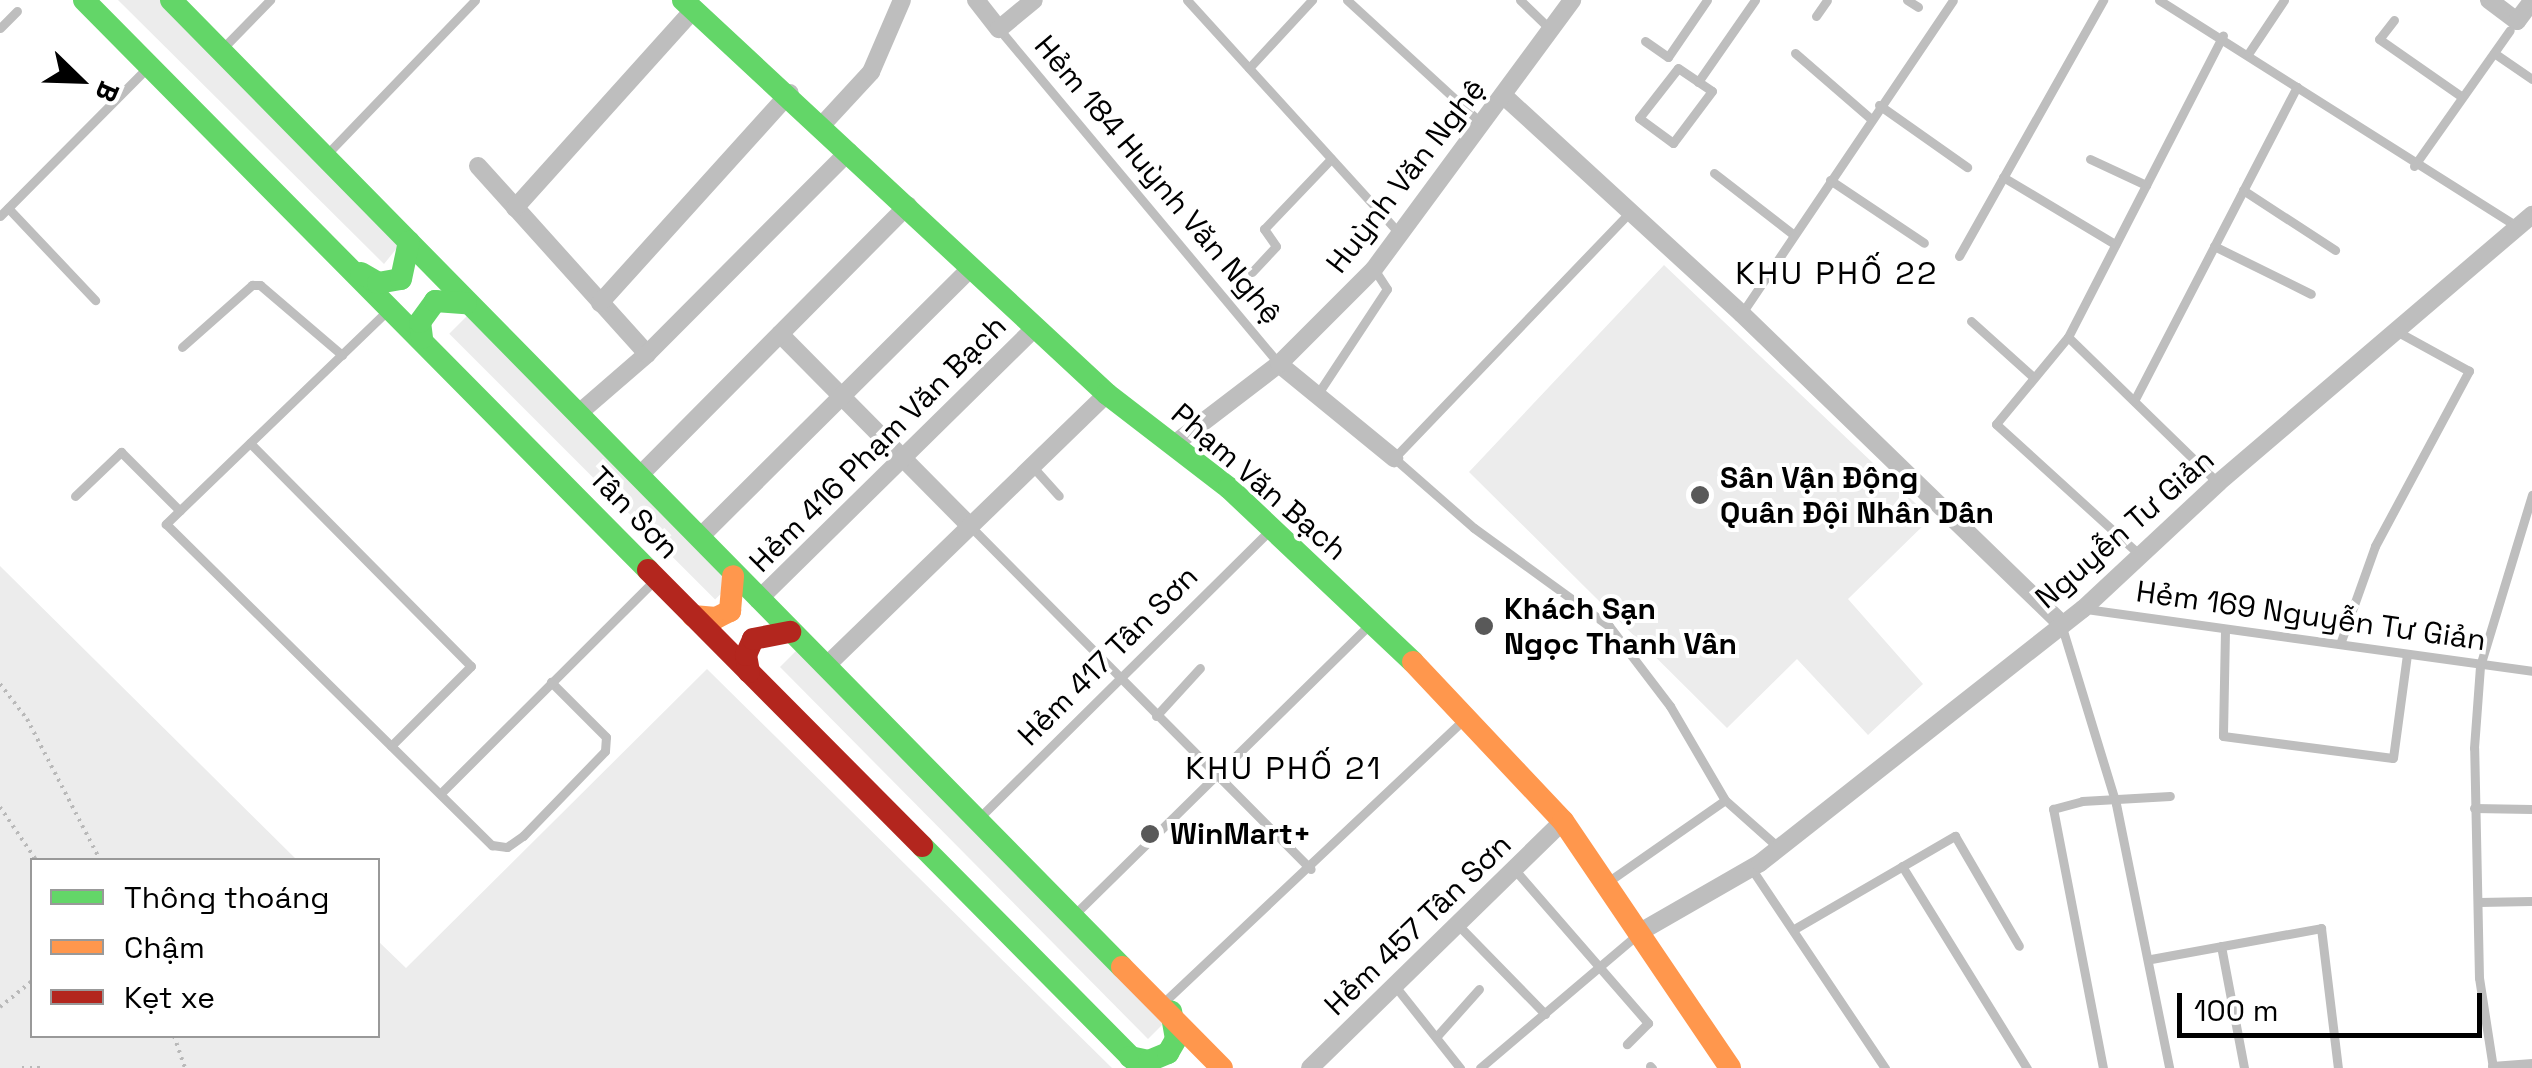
<!DOCTYPE html>
<html>
<head>
<meta charset="utf-8">
<style>
	body { margin:0 }
	#map { position:relative; width:2532px; height:1068px; overflow:hidden; background:#fff; font-family:"Space Grotesk",sans-serif }
	div>[style] { position:absolute }
	[style*='--x'] { left:calc(var(--x)*1px); top:calc(var(--y)*1px); width:calc(var(--w)*1px); rotate:calc(var(--a)*1deg) }
	.green>* { inset:0; background:#ececec; transform-origin:0 0 }
	.path>* { height:4px; margin-top:-2px; transform-origin:0; background:repeating-linear-gradient(90deg,#b9b9b9 0 2.5px,transparent 0 7.5px) }
	.lane>* { height:9px; margin:-4.5px; padding:0 4.5px; transform-origin:4.5px; border-radius:4.5px; background:#bebebe }
	.street>* { height:18px; margin:-9px; padding:0 9px; transform-origin:9px; border-radius:9px; background:#bebebe }
	.fast>* { height:22px; margin:-11px; padding:0 11px; transform-origin:11px; border-radius:11px; background:#63d668 }
	.slow>* { height:22px; margin:-11px; padding:0 11px; transform-origin:11px; border-radius:11px; background:#ff974d }
	.jam>* { height:22px; margin:-11px; padding:0 11px; transform-origin:11px; border-radius:11px; background:#b3261e }
	.dots>* { width:28px; height:28px; translate:-50% -50%; box-sizing:border-box; border:5px solid #fff; border-radius:50% }
	span { translate:-50% -50%; white-space:nowrap; text-align:center; line-height:1.15; -webkit-text-stroke:8px #fff; paint-order:stroke }
	.street-label { font-size:30px; color:#000 }
	.poi-label { font-size:30px; color:#000; font-weight:700 }
	.left { translate:0 -50%; text-align:left }
	.neighbourhood-label { font-size:32px; color:#000; letter-spacing:2.5px }
	.legend { position:absolute; left:30px; top:858px; width:350px; height:180px; box-sizing:border-box; background:#fff; border:2px solid #999; margin:0; padding:12px 18px; list-style:none; font-size:30px; color:#000 }
	.legend li { display:flex; align-items:center; gap:20px; height:50px }
	.legend b { width:50px; border:2px solid #999 }
	.north { position:absolute; left:30px; top:30px; width:100px; height:100px; -webkit-text-stroke:8px #fff; paint-order:stroke; rotate:113deg; font-size:28px; font-weight:700; line-height:40px; text-align:center; color:#000 }
	.north::after { content:''; display:block; margin:auto; width:35px; height:45px; background:#000; clip-path:polygon(50% 0,100% 100%,50% 72%,0 100%) }
	.scale { position:absolute; left:2177px; top:993px; width:305px; height:45px; box-sizing:border-box; border:5px solid #000; border-top:0; padding-left:12px; font-size:30px; line-height:35px; white-space:nowrap; color:#000; -webkit-text-stroke:8px #fff; paint-order:stroke }
</style>
</head>
<body>
<div id="map">
	<div class="green">
		<div style="clip-path:polygon(118px 0,170px 0,406px 237px,384px 264px)"></div>
		<div style="clip-path:polygon(1664px 265px,1931px 518px,1848px 599px,1923px 684px,1868px 735px,1797px 659px,1727px 728px,1469px 472px)"></div>
		<div style="left:474px;top:309px;width:376px;height:35px;rotate:45deg"></div>
		<div style="clip-path:polygon(0 566px,297px 860px,32px 860px,32px 1036px,378px 1036px,378px 941px,406px 968px,707px 669px,1112px 1068px,0 1068px)"></div>
		<div style="clip-path:polygon(803px 644px,1175px 1012px,1148px 1039px,780px 667px)"></div>
	</div>
	<div class="path">
		<div style="--x:0;--y:684;--w:44;--a:52.4"></div>
		<div style="--x:27;--y:719;--w:159;--a:62.6"></div>
		<div style="--x:0;--y:807;--w:64;--a:55.8"></div>
		<div style="--x:0;--y:1007;--w:41;--a:-39.1"></div>
		<div style="--x:174;--y:1036;--w:34;--a:71"></div>
		<div style="--x:22;--y:1068;--w:23;--a:0"></div>
	</div>
	<div class="lane">
		<div style="--x:1187;--y:0;--w:315;--a:47.7"></div>
		<div style="--x:1347;--y:0;--w:182;--a:42.5"></div>
		<div style="--x:1520;--y:0;--w:42;--a:44"></div>
		<div style="--x:1907;--y:0;--w:13;--a:32"></div>
		<div style="--x:2159;--y:0;--w:425;--a:32.3"></div>
		<div style="--x:1816;--y:16;--w:19;--a:-55"></div>
		<div style="--x:2394;--y:20;--w:24;--a:128"></div>
		<div style="--x:2379;--y:39;--w:101;--a:34.9"></div>
		<div style="--x:0;--y:28;--w:24;--a:-45"></div>
		<div style="--x:999;--y:29;--w:437;--a:50.1"></div>
		<div style="--x:1645;--y:41;--w:28;--a:35"></div>
		<div style="--x:1668;--y:57;--w:69;--a:-55.6"></div>
		<div style="--x:222;--y:49;--w:69;--a:-45.6"></div>
		<div style="--x:1795;--y:53;--w:99;--a:40.9"></div>
		<div style="--x:2494;--y:53;--w:46;--a:34.4"></div>
		<div style="--x:2248;--y:54;--w:65;--a:-56.3"></div>
		<div style="--x:1249;--y:68;--w:93;--a:-47.2"></div>
		<div style="--x:1678;--y:68;--w:41;--a:34.1"></div>
		<div style="--x:1712;--y:91;--w:65;--a:126.9"></div>
		<div style="--x:1673;--y:143;--w:42;--a:-143.7"></div>
		<div style="--x:1639;--y:118;--w:63;--a:-52"></div>
		<div style="--x:1698;--y:82;--w:100;--a:-55.2"></div>
		<div style="--x:1879;--y:105;--w:108;--a:35.2"></div>
		<div style="--x:328;--y:153;--w:212;--a:-46.1"></div>
		<div style="--x:2090;--y:159;--w:62;--a:24.9"></div>
		<div style="--x:2414;--y:166;--w:166;--a:-54.8"></div>
		<div style="--x:1714;--y:173;--w:101;--a:37.8"></div>
		<div style="--x:2003;--y:177;--w:131;--a:30.9"></div>
		<div style="--x:1830;--y:180;--w:113;--a:33.8"></div>
		<div style="--x:2243;--y:190;--w:110;--a:33.1"></div>
		<div style="--x:8;--y:208;--w:127;--a:46.6"></div>
		<div style="--x:1630;--y:212;--w:341;--a:133.8"></div>
		<div style="--x:1394;--y:458;--w:106;--a:41.2"></div>
		<div style="--x:1474;--y:528;--w:167;--a:36"></div>
		<div style="--x:1609;--y:626;--w:101;--a:52.7"></div>
		<div style="--x:1670;--y:706;--w:109;--a:59.7"></div>
		<div style="--x:1725;--y:800;--w:72;--a:41.6"></div>
		<div style="--x:0;--y:216;--w:210;--a:-45.2"></div>
		<div style="--x:2214;--y:246;--w:108;--a:26.3"></div>
		<div style="--x:1959;--y:256;--w:294;--a:-60.6"></div>
		<div style="--x:1252;--y:272;--w:35;--a:-47"></div>
		<div style="--x:1276;--y:246;--w:21;--a:-125"></div>
		<div style="--x:1264;--y:229;--w:97;--a:-46.3"></div>
		<div style="--x:386;--y:312;--w:306;--a:136.1"></div>
		<div style="--x:166;--y:524;--w:458;--a:44.6"></div>
		<div style="--x:492;--y:845;--w:15;--a:8"></div>
		<div style="--x:507;--y:847;--w:19;--a:-35"></div>
		<div style="--x:523;--y:836;--w:118;--a:-46"></div>
		<div style="--x:605;--y:751;--w:14;--a:-86"></div>
		<div style="--x:606;--y:737;--w:78;--a:-135"></div>
		<div style="--x:1742;--y:313;--w:377;--a:-56"></div>
		<div style="--x:1971;--y:321;--w:82;--a:42"></div>
		<div style="--x:2068;--y:337;--w:209;--a:44.2"></div>
		<div style="--x:182;--y:347;--w:94;--a:-41.5"></div>
		<div style="--x:252;--y:285;--w:8;--a:0"></div>
		<div style="--x:260;--y:285;--w:108;--a:40.5"></div>
		<div style="--x:1317;--y:395;--w:127;--a:-56.6"></div>
		<div style="--x:1387;--y:289;--w:24;--a:-123"></div>
		<div style="--x:2134;--y:401;--w:354;--a:-62.6"></div>
		<div style="--x:250;--y:443;--w:314;--a:45.3"></div>
		<div style="--x:471;--y:666;--w:113;--a:135"></div>
		<div style="--x:1032;--y:466;--w:40;--a:48"></div>
		<div style="--x:75;--y:496;--w:64;--a:-43.7"></div>
		<div style="--x:121;--y:452;--w:83;--a:45"></div>
		<div style="--x:971;--y:527;--w:482;--a:45.2"></div>
		<div style="--x:2141;--y:556;--w:196;--a:-137.7"></div>
		<div style="--x:1996;--y:424;--w:113;--a:-50.4"></div>
		<div style="--x:2068;--y:337;--w:339;--a:-62.8"></div>
		<div style="--x:2086;--y:609;--w:450;--a:7.9"></div>
		<div style="--x:2061;--y:624;--w:188;--a:73"></div>
		<div style="--x:2116;--y:804;--w:269;--a:78.6"></div>
		<div style="--x:2225;--y:630;--w:106;--a:91.1"></div>
		<div style="--x:2223;--y:736;--w:171;--a:7.4"></div>
		<div style="--x:2393;--y:758;--w:105;--a:-82.3"></div>
		<div style="--x:2340;--y:644;--w:104;--a:-70.3"></div>
		<div style="--x:2375;--y:546;--w:199;--a:-61.8"></div>
		<div style="--x:2469;--y:371;--w:81;--a:-151.2"></div>
		<div style="--x:1156;--y:716;--w:65;--a:-47.5"></div>
		<div style="--x:441;--y:793;--w:301;--a:-44.9"></div>
		<div style="--x:2474;--y:808;--w:58;--a:1"></div>
		<div style="--x:979;--y:818;--w:408;--a:-44.7"></div>
		<div style="--x:1902;--y:866;--w:238;--a:58.3"></div>
		<div style="--x:1751;--y:868;--w:241;--a:56.2"></div>
		<div style="--x:1515;--y:870;--w:203;--a:49"></div>
		<div style="--x:1648;--y:1023;--w:30;--a:135"></div>
		<div style="--x:1609;--y:881;--w:141;--a:-34.9"></div>
		<div style="--x:2479;--y:902;--w:53;--a:-1.1"></div>
		<div style="--x:1076;--y:913;--w:412;--a:-44.5"></div>
		<div style="--x:1457;--y:924;--w:126;--a:45.6"></div>
		<div style="--x:1796;--y:928;--w:184;--a:-30.1"></div>
		<div style="--x:1955;--y:836;--w:127;--a:59.8"></div>
		<div style="--x:2221;--y:946;--w:124;--a:79.3"></div>
		<div style="--x:2151;--y:959;--w:173;--a:-10.3"></div>
		<div style="--x:2321;--y:928;--w:141;--a:83.1"></div>
		<div style="--x:1395;--y:986;--w:105;--a:51.6"></div>
		<div style="--x:1163;--y:1003;--w:417;--a:-43.3"></div>
		<div style="--x:1437;--y:1036;--w:63;--a:-48.2"></div>
		<div style="--x:1650;--y:1066;--w:3;--a:45"></div>
		<div style="--x:2492;--y:1066;--w:40;--a:-4.3"></div>
		<div style="--x:1480;--y:1068;--w:207;--a:-40.3"></div>
		<div style="--x:2103;--y:1068;--w:264;--a:-100.9"></div>
		<div style="--x:2053;--y:809;--w:30;--a:-15"></div>
		<div style="--x:2082;--y:801;--w:88;--a:-3.3"></div>
		<div style="--x:2493;--y:1068;--w:91;--a:-98.8"></div>
		<div style="--x:2479;--y:978;--w:230;--a:-91.2"></div>
		<div style="--x:2474;--y:748;--w:82;--a:-85.8"></div>
		<div style="--x:2480;--y:666;--w:179;--a:-73.1"></div>
	</div>
	<div class="street">
		<div style="--x:976;--y:0;--w:37;--a:52"></div>
		<div style="--x:999;--y:29;--w:45;--a:-39.6"></div>
		<div style="--x:2489;--y:0;--w:35;--a:37"></div>
		<div style="--x:2517;--y:21;--w:25;--a:-53"></div>
		<div style="--x:1504;--y:96;--w:323;--a:42.5"></div>
		<div style="--x:1742;--y:314;--w:443;--a:44.1"></div>
		<div style="--x:823;--y:124;--w:71;--a:-47.3"></div>
		<div style="--x:871;--y:72;--w:78;--a:-66.7"></div>
		<div style="--x:478;--y:166;--w:253;--a:48"></div>
		<div style="--x:515;--y:208;--w:266;--a:-48"></div>
		<div style="--x:600;--y:303;--w:283;--a:-47.9"></div>
		<div style="--x:780;--y:334;--w:270;--a:45.3"></div>
		<div style="--x:1279;--y:364;--w:149;--a:39.3"></div>
		<div style="--x:579;--y:413;--w:90;--a:-40.9"></div>
		<div style="--x:647;--y:354;--w:286;--a:-45.1"></div>
		<div style="--x:1173;--y:445;--w:133;--a:-37.4"></div>
		<div style="--x:1279;--y:364;--w:134;--a:-45"></div>
		<div style="--x:1374;--y:269;--w:334;--a:-53.6"></div>
		<div style="--x:638;--y:477;--w:383;--a:-45.2"></div>
		<div style="--x:699;--y:538;--w:380;--a:-44.8"></div>
		<div style="--x:758;--y:600;--w:390;--a:-44.5"></div>
		<div style="--x:826;--y:666;--w:391;--a:-44.1"></div>
		<div style="--x:1640;--y:932;--w:138;--a:-29.9"></div>
		<div style="--x:1760;--y:863;--w:411;--a:-38.2"></div>
		<div style="--x:2083;--y:609;--w:185;--a:-43"></div>
		<div style="--x:2218;--y:483;--w:413;--a:-40.5"></div>
		<div style="--x:1310;--y:1068;--w:354;--a:-44.3"></div>
	</div>
	<div class="fast">
		<div style="--x:84;--y:0;--w:802;--a:45.3"></div>
		<div style="--x:171;--y:0;--w:1356;--a:45.48"></div>
		<div style="--x:683;--y:0;--w:579;--a:42.9"></div>
		<div style="--x:1107;--y:394;--w:154;--a:37.6"></div>
		<div style="--x:1229;--y:488;--w:253;--a:43.4"></div>
		<div style="--x:361;--y:273;--w:20;--a:30"></div>
		<div style="--x:378;--y:283;--w:23;--a:-10"></div>
		<div style="--x:401;--y:279;--w:38;--a:-78"></div>
		<div style="--x:422;--y:338;--w:16;--a:-97"></div>
		<div style="--x:420;--y:322;--w:26;--a:-54"></div>
		<div style="--x:435;--y:301;--w:31;--a:4"></div>
		<div style="--x:922;--y:846;--w:313;--a:45.3"></div>
		<div style="--x:1130;--y:1057;--w:19;--a:12"></div>
		<div style="--x:1149;--y:1061;--w:21;--a:-23"></div>
		<div style="--x:1168;--y:1053;--w:16;--a:-60"></div>
		<div style="--x:1176;--y:1039;--w:28;--a:-100"></div>
	</div>
	<div class="slow">
		<div style="--x:693;--y:616;--w:23;--a:5"></div>
		<div style="--x:716;--y:618;--w:16;--a:-27"></div>
		<div style="--x:730;--y:611;--w:35;--a:-85"></div>
		<div style="--x:1413;--y:662;--w:219;--a:46.7"></div>
		<div style="--x:1563;--y:821;--w:298;--a:55.9"></div>
		<div style="--x:1122;--y:967;--w:142;--a:45.3"></div>
	</div>
	<div class="jam">
		<div style="--x:648;--y:570;--w:389;--a:45.2"></div>
		<div style="--x:749;--y:672;--w:17;--a:-100"></div>
		<div style="--x:746;--y:655;--w:17;--a:-66"></div>
		<div style="--x:753;--y:639;--w:38;--a:-11"></div>
	</div>
	<div class="dots">
		<div style="left:1700px;top:495px;background:#595959"></div>
		<div style="left:1484px;top:626px;background:#595959"></div>
		<div style="left:1150px;top:834px;background:#595959"></div>
	</div>
	<div class="street-label">
		<span style="left:1406px;top:176px;rotate:-52deg">Huỳnh Văn Nghệ</span>
		<span style="left:1158px;top:180px;rotate:50deg">Hẻm 184 Huỳnh Văn Nghệ</span>
		<span style="left:878px;top:444px;rotate:-45deg">Hẻm 416 Phạm Văn Bạch</span>
		<span style="left:1259px;top:482px;rotate:41deg">Phạm Văn Bạch</span>
		<span style="left:634px;top:513px;rotate:46deg">Tân Sơn</span>
		<span style="left:2125px;top:529px;rotate:-41deg">Nguyễn Tư Giản</span>
		<span style="left:2311px;top:616px;rotate:8deg">Hẻm 169 Nguyễn Tư Giản</span>
		<span style="left:1108px;top:656px;rotate:-45deg">Hẻm 417 Tân Sơn</span>
		<span style="left:1418px;top:925px;rotate:-44deg">Hẻm 457 Tân Sơn</span>
	</div>
	<div class="poi-label">
		<span class="left" style="left:1720px;top:495px">Sân Vận Động<br>Quân Đội Nhân Dân</span>
		<span class="left" style="left:1504px;top:626px">Khách Sạn<br>Ngọc Thanh Vân</span>
		<span class="left" style="left:1170px;top:834px">WinMart+</span>
	</div>
	<div class="neighbourhood-label">
		<span style="left:1837px;top:273px">KHU PHỐ 22</span>
		<span style="left:1284px;top:768px">KHU PHỐ 21</span>
	</div>
	<ul class="legend">
	<li><b style="height:12px;background:#63d668"></b>Thông thoáng</li>
	<li><b style="height:12px;background:#ff974d"></b>Chậm</li>
	<li><b style="height:12px;background:#b3261e"></b>Kẹt xe</li>
	</ul>
	<div class="north">B</div>
	<div class="scale">100 m</div>
</div>
</body>
</html>
